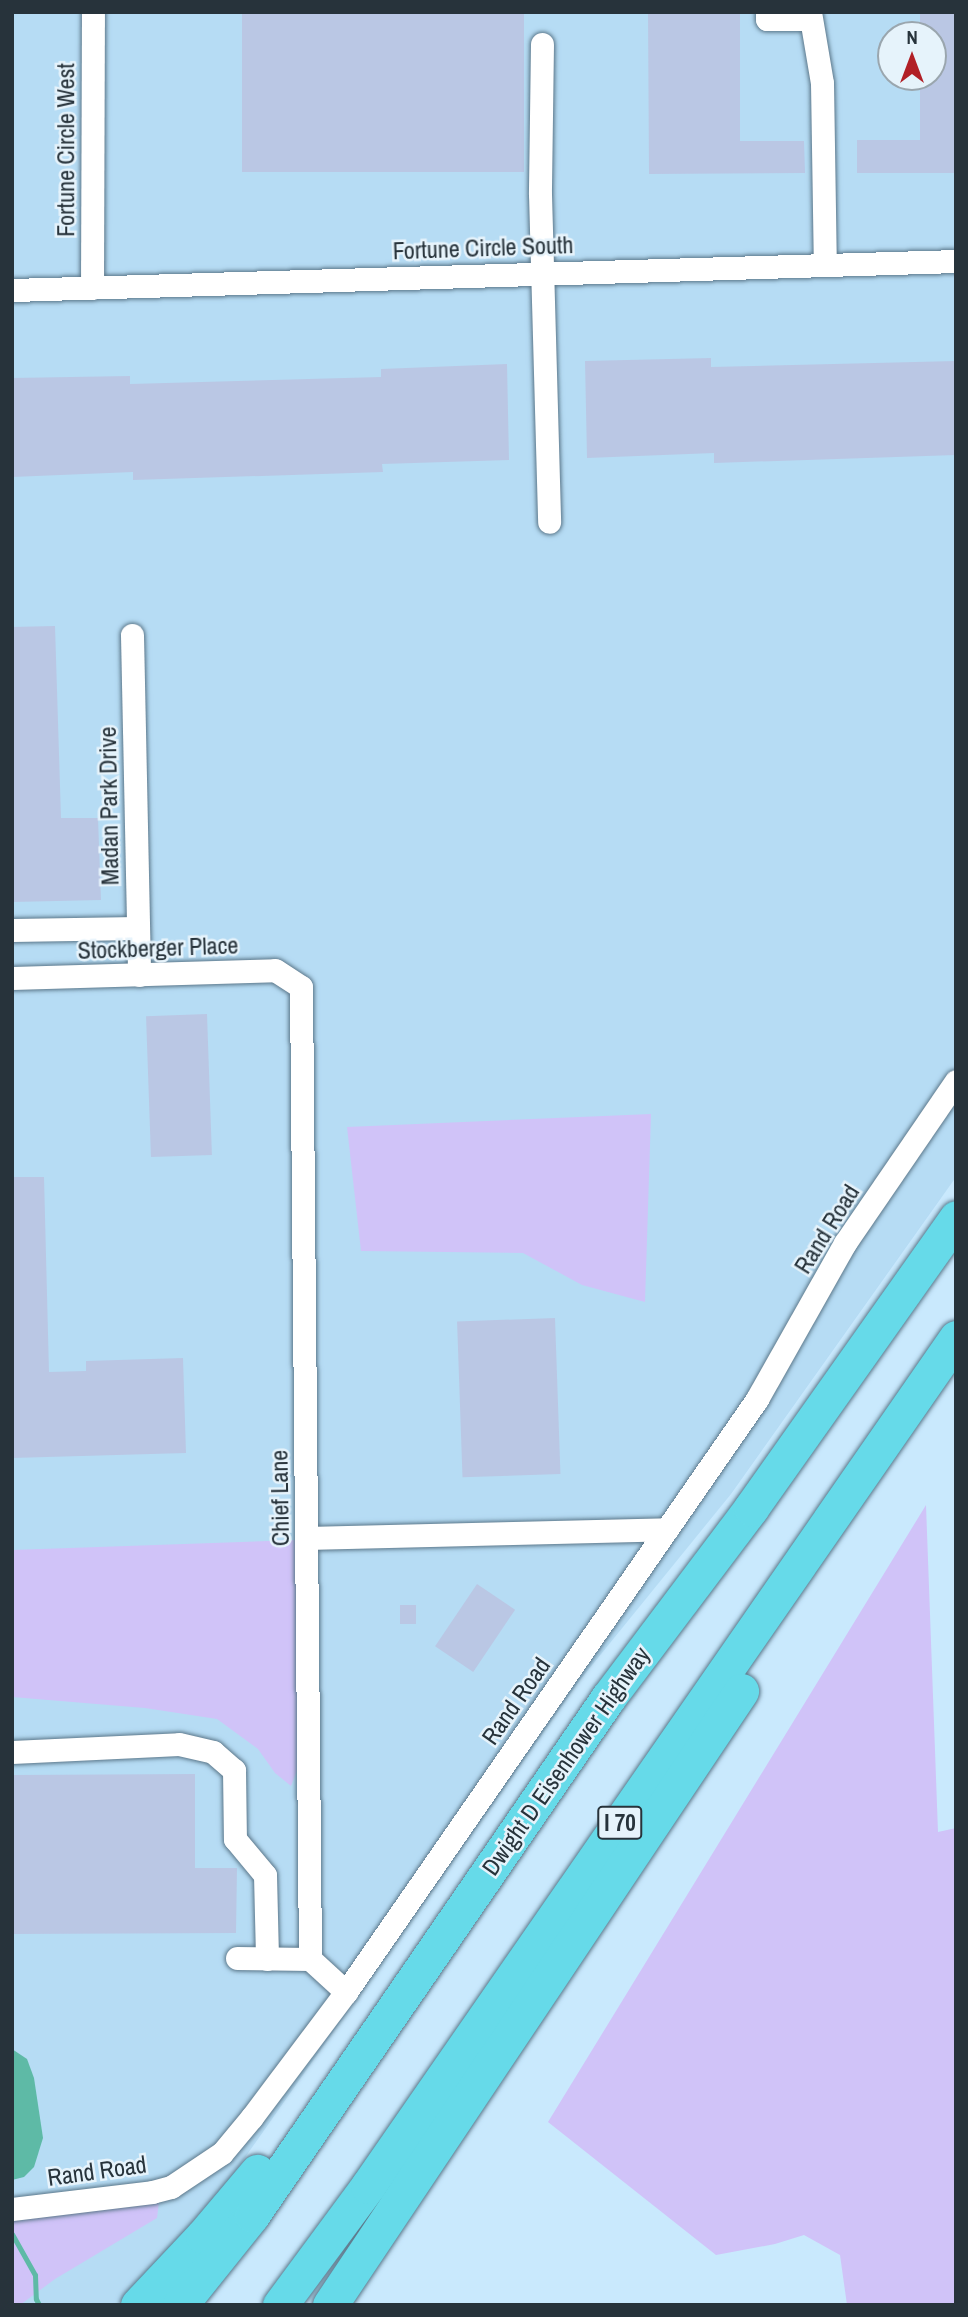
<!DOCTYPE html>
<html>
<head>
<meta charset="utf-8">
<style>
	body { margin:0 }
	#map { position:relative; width:968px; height:2317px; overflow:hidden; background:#c9e9fd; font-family:"Archivo Narrow",sans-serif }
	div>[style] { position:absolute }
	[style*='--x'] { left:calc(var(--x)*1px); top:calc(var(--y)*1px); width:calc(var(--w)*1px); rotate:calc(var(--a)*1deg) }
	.built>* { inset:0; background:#b6dcf4 }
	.green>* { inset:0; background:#d0c3f8 }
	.water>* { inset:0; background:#5ebaa6 }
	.stream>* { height:5px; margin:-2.5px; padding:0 2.5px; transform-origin:2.5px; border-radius:2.5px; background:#5ebaa6 }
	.building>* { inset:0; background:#bac7e4; transform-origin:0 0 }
	.roads { filter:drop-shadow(0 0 2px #5b778a) drop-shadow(0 0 2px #5b778a) }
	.minor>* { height:23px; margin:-11.5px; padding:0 11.5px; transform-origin:11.5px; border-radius:11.5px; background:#fff }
	.highway>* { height:35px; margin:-17.5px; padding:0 17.5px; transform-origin:17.5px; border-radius:17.5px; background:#66dae9 }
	span { translate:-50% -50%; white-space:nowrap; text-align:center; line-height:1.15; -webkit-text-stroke:5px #e6f3fb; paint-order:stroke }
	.shield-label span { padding:2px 5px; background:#e6f3fb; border:2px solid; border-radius:5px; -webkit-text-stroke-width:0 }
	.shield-label { font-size:23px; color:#27333b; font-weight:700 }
	.street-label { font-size:24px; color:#27333b }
	.frame { position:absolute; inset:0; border:14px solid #27333b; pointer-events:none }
	.north { position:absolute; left:877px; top:21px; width:70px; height:70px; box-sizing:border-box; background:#e6f3fb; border:2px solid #9aa6ae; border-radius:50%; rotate:0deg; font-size:19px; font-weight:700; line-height:28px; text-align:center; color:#27333b }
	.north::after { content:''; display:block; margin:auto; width:24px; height:32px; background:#b11f26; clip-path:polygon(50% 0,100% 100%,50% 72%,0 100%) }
</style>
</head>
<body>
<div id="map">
	<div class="built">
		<div style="clip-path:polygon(evenodd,12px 12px,956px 12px,956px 1177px,731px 1494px,580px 1680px,232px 2176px,136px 2287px,116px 2305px,12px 2305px,12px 12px,891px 35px,933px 35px,933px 77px,891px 77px,891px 35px)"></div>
	</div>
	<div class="green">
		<div style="clip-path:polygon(651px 1114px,645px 1302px,582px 1285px,523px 1253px,361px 1251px,347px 1127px)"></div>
		<div style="clip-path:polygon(926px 1505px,938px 1832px,956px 1828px,956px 2305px,847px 2305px,840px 2255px,804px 2235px,775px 2244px,716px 2255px,548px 2122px)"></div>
		<div style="clip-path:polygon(297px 1540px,299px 1765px,291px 1786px,275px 1773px,258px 1749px,217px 1719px,145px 1708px,12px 1697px,12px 1550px)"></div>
		<div style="clip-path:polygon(159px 2202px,157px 2218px,55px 2279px,20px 2305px,12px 2303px,12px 2215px)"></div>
	</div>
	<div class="water">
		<div style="clip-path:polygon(12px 2049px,27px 2059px,34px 2078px,43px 2138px,34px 2167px,24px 2177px,12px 2180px)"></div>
	</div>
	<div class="stream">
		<div style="--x:12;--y:2234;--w:47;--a:60.7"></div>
		<div style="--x:35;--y:2275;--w:24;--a:88"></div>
		<div style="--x:36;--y:2299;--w:7;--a:63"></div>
	</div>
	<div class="building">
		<div style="left:242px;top:12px;width:282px;height:160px"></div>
		<div style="clip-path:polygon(648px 12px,740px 12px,740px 141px,804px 141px,805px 173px,649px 174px)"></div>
		<div style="clip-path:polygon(920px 12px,956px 12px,956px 173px,857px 173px,857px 140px,920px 140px,920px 77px,933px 77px,933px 35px,920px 35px)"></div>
		<div style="clip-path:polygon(711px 358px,711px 367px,956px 361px,956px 455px,714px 463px,714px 453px,587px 458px,585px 361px)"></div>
		<div style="clip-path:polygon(507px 364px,509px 460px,382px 464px,383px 472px,133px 480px,133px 472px,12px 477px,12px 378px,130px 376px,130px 384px,381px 377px,381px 369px)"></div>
		<div style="clip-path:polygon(55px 626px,61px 818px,98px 818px,101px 900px,12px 902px,12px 627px)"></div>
		<div style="left:207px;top:1014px;width:141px;height:61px;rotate:88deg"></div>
		<div style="clip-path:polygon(12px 1177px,44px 1177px,49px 1372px,86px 1371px,86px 1361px,183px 1358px,186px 1453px,12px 1458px)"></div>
		<div style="left:555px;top:1318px;width:156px;height:98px;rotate:88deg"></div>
		<div style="left:477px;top:1584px;width:46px;height:75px;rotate:34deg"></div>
		<div style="left:400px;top:1605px;width:16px;height:19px"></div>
		<div style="clip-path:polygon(195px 1774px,195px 1868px,237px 1868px,236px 1933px,12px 1934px,12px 1775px)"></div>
	</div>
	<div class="roads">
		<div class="minor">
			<div style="--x:767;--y:12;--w:7;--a:90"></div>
			<div style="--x:767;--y:19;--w:43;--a:0"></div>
			<div style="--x:810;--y:12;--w:72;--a:80.4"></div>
			<div style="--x:822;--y:83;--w:181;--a:89.1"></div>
			<div style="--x:542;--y:44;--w:150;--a:90.8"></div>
			<div style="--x:540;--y:194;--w:328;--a:88.4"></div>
			<div style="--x:92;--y:288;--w:276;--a:-89.8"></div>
			<div style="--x:13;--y:290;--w:943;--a:-1.76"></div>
			<div style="--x:132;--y:635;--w:340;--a:88.8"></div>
			<div style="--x:12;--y:930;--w:125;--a:-0.9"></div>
			<div style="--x:12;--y:978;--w:263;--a:-1.7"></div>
			<div style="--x:275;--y:970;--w:31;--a:33"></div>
			<div style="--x:301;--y:987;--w:972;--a:89.47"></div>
			<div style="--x:310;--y:1959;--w:49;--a:42.5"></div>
			<div style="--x:307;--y:1538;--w:360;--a:-1.4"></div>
			<div style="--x:12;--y:1752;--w:167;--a:-2.7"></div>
			<div style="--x:179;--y:1744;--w:35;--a:13"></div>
			<div style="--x:213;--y:1752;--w:28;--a:41"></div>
			<div style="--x:234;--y:1770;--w:69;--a:89.2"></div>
			<div style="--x:235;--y:1839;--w:47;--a:50.2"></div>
			<div style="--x:265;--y:1875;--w:84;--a:88.6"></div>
			<div style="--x:237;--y:1958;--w:73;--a:0.8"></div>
			<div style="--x:12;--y:2209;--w:141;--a:-6.9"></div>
			<div style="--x:152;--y:2192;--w:20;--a:-15"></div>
			<div style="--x:171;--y:2187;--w:61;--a:-33.7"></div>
			<div style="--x:222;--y:2153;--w:47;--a:-50.2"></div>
			<div style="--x:252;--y:2117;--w:156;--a:-53.1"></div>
			<div style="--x:346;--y:1992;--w:722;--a:-55.27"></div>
			<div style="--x:757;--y:1399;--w:179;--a:-60.6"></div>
			<div style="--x:845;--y:1243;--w:196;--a:-55.6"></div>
		</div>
		<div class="highway">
			<div style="--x:138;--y:2305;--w:95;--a:-46.7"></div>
			<div style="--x:203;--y:2236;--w:84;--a:-49.8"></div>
			<div style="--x:180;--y:2305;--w:115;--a:-51.3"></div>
			<div style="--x:252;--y:2215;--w:628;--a:-55.45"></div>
			<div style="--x:608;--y:1698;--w:238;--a:-53"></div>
			<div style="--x:751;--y:1508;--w:355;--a:-54.7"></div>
			<div style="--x:280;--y:2305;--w:148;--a:-53.5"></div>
			<div style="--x:368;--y:2186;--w:1032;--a:-55.26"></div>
			<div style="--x:330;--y:2305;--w:739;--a:-56.2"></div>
		</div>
	</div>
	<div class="shield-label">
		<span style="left:620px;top:1823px">I 70</span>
	</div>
	<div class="street-label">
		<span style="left:66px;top:150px;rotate:-90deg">Fortune Circle West</span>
		<span style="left:483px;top:248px;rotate:-2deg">Fortune Circle South</span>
		<span style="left:109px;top:806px;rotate:-91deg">Madan Park Drive</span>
		<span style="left:158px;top:948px;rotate:-2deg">Stockberger Place</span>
		<span style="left:827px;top:1229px;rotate:-58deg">Rand Road</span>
		<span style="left:280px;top:1498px;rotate:-91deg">Chief Lane</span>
		<span style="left:516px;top:1701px;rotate:-55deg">Rand Road</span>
		<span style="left:566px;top:1761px;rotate:-55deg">Dwight D Eisenhower Highway</span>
		<span style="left:97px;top:2171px;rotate:-8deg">Rand Road</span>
	</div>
	<div class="frame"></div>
	<div class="north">N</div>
</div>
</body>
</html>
